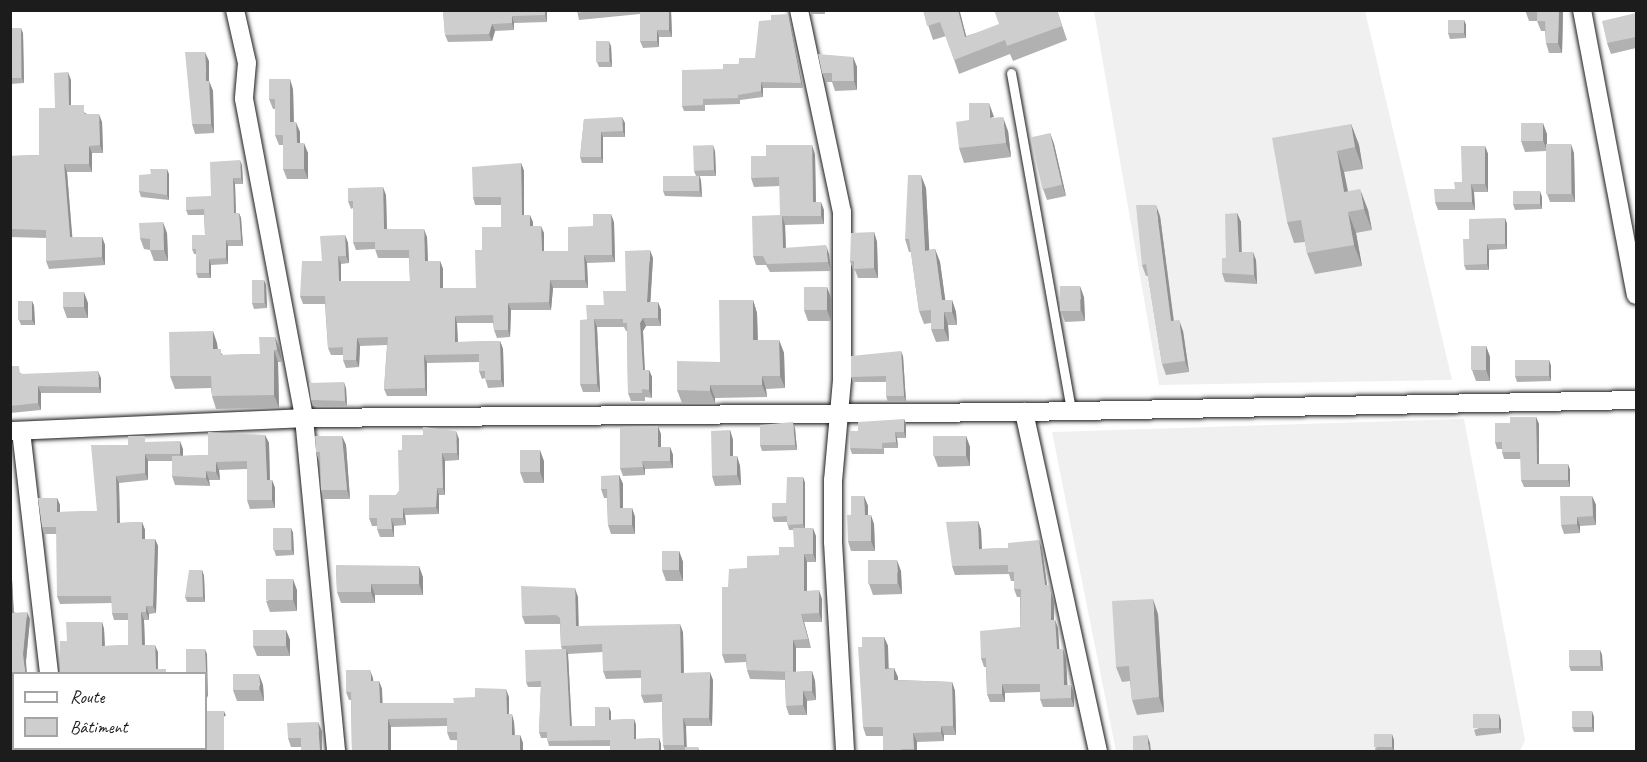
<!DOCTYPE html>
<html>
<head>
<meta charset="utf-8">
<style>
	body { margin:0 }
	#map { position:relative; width:1647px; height:762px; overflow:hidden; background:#fff; font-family:Caveat,sans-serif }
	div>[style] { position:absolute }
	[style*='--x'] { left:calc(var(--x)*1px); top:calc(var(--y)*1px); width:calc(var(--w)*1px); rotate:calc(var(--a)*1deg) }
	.built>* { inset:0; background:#f0f0f0 }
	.roads { filter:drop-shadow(0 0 2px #1c1c1c) drop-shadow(0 0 2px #1c1c1c) }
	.service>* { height:9px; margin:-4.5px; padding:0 4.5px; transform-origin:4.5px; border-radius:4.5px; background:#fff }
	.minor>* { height:18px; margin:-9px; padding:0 9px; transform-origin:9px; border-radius:9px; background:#fff }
	.wall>* { inset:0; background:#b1b1b1; transform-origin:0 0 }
	.shaded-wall>* { inset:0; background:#909090; transform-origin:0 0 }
	.building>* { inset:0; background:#cecece; transform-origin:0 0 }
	span { translate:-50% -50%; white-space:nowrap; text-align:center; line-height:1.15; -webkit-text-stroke:4.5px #fff; paint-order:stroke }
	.frame { position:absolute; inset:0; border:12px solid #1c1c1c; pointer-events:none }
	.legend { position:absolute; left:12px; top:672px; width:195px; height:78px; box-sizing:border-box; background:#fff; border:2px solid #a4a4a4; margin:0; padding:8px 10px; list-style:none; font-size:18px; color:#1c1c1c }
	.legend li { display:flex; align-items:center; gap:12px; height:30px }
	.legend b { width:30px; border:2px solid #a4a4a4 }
</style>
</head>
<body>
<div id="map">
	<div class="built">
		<div style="clip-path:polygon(1094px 11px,1365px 11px,1452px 380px,1159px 385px)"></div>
		<div style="clip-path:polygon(1464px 419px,1525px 740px,1520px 751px,1116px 751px,1052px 432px)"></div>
	</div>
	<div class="roads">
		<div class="service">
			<div style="--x:1011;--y:73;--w:342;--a:79.9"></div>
		</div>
		<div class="minor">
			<div style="--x:235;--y:10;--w:54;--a:77.2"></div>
			<div style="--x:247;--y:63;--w:36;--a:95"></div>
			<div style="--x:244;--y:99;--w:325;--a:79.3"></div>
			<div style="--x:304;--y:418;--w:336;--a:84.5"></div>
			<div style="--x:799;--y:10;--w:207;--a:78"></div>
			<div style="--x:842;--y:212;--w:168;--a:90"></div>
			<div style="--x:842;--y:380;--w:100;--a:95.1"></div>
			<div style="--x:833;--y:480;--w:62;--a:90"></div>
			<div style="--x:833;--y:542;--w:210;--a:86.7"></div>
			<div style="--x:1582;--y:10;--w:290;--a:79.3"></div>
			<div style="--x:1024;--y:412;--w:348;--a:77.7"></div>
			<div style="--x:10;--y:431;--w:294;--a:-2.5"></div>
			<div style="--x:304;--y:418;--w:720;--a:-0.48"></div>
			<div style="--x:1024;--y:412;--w:612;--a:-1.12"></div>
			<div style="--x:21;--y:431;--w:245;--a:83.4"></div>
			<div style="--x:57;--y:748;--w:4;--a:90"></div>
		</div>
	</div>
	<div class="wall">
		<div style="clip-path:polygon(443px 10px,547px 10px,547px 22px,514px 23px,514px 30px,495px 31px,492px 41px,448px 42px,445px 35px)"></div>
		<div style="clip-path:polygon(577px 10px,671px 10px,672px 37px,659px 37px,659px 47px,643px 48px,640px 41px,640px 14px,579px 20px)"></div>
		<div style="left:810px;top:10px;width:15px;height:4px"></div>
		<div style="clip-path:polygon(923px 10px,959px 10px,966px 36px,1057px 10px,1067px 40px,1013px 61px,1010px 54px,959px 74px,946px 36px,933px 40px)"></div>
		<div style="clip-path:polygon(1525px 10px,1562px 10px,1563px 13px,1562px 53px,1549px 53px,1546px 43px,1545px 31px,1541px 31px,1537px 21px,1529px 21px)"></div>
		<div style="clip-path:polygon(1636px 13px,1636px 48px,1611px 54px,1607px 43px)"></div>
		<div style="clip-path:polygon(790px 20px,803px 88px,763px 88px,763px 97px,740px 100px,740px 104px,705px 105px,705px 111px,684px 111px,682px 106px,723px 69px,755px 58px)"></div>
		<div style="clip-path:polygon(1464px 20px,1466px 25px,1466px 38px,1450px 39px,1448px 33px)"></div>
		<div style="clip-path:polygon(10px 28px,23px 33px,24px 83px,10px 84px)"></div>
		<div style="clip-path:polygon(611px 46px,612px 67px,599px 67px,597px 62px)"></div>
		<div style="clip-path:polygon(853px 57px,857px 67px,857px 90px,835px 91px,832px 82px,826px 82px,822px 73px)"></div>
		<div style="clip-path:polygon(209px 61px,209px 81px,213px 91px,214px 133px,195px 134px,192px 124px)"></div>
		<div style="clip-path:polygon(71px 80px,71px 105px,102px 122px,103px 153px,92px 153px,92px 172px,67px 172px,72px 237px,102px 237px,105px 245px,105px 265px,49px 269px,46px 261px,46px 238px,10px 237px,10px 156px,39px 155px,55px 108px)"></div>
		<div style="clip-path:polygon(293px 89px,294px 122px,300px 132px,300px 143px,308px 153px,308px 179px,287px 179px,283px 169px,283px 145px,279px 145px,275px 135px,275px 109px,273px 109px,269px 99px)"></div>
		<div style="clip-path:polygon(994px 118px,1008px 131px,1011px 157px,964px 163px,959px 148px)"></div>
		<div style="clip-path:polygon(584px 119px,625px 123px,625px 137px,603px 137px,603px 163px,582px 163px,580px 157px)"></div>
		<div style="clip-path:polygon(1351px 124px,1359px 145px,1363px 169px,1344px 172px,1348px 191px,1368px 210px,1372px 230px,1356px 233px,1362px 266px,1315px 274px,1307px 253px,1305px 242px,1294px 243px,1287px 222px)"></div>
		<div style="clip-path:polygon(1050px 133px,1054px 144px,1066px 196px,1047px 200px,1043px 189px)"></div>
		<div style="clip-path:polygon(1547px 134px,1547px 144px,1574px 153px,1575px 202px,1550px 202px,1547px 194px,1546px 151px,1525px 152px,1521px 141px)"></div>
		<div style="clip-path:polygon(1485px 146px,1488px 154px,1488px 192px,1474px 192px,1475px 210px,1438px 210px,1435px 202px,1455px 189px,1462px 182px)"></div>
		<div style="clip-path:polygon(715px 151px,716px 176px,700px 176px,701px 181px,702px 197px,665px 196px,663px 191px,696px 176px,694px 171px)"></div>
		<div style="clip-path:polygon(815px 154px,816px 202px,824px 210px,824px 224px,785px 225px,786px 248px,829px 254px,831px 271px,770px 272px,766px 265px,756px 265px,753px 256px,780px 215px,780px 186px,754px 187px,751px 178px)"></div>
		<div style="clip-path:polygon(521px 163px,524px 171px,524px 215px,533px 222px,533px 226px,544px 233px,544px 251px,568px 251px,593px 226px,614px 222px,615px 262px,587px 263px,588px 288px,553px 288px,551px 310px,511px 310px,510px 337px,497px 338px,494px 330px,493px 323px,457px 323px,458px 342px,500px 341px,503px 349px,504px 387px,488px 388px,485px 378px,482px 379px,479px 371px,479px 362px,427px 363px,427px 396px,387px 396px,384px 389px,387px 345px,360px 346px,359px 367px,346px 368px,343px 360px,343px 355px,331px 355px,328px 348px,325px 304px,303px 304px,300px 296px,322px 261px,345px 235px,348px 243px,349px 263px,341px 264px,341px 281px,410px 281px,409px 258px,378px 258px,375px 249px,356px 250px,353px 242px,353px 208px,351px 209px,348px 201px,386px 195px,387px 229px,427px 237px,428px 261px,440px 261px,443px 269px,443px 288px,476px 288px,482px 250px,501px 227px,501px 205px,475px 205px,473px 197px)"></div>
		<div style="clip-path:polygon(242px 165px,243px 184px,235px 184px,236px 213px,239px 213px,241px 218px,243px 246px,228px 246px,228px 264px,211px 265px,211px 278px,198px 278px,196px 273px,196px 254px,194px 254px,192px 249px,205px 235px,204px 215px,188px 215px,186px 210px,211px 196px)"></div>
		<div style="clip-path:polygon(169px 174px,169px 200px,141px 197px,139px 191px)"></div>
		<div style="clip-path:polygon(926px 188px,929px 250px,935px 249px,940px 262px,945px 300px,952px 300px,956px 312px,957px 325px,948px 325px,949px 341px,936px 342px,931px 329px,931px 323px,924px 324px,919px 311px,911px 252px,909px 252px,905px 239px)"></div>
		<div style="clip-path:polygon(1542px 197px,1542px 209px,1515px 210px,1513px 204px)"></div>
		<div style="clip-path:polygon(1237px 213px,1241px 222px,1241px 252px,1256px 260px,1257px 284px,1225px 282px,1222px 273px)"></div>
		<div style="clip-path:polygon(1160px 216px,1174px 321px,1183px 331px,1189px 372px,1166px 375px,1162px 364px,1148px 276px,1146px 276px,1142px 265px)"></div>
		<div style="clip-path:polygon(1505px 218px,1507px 224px,1507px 249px,1489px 250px,1489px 270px,1466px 270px,1464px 265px,1469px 239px)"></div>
		<div style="clip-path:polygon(874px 232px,877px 242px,878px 278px,858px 278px,855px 270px,853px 270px,850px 261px)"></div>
		<div style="clip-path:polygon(167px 233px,168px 261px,154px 261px,150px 250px,144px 249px,140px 238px)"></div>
		<div style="clip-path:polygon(653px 258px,650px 302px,658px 302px,661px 310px,661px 326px,646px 326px,643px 331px,645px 370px,649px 370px,652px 377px,652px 398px,645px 397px,645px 401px,631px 401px,628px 393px,627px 331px,626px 331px,624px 327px,597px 327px,600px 392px,583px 392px,580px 384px,587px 319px,604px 305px,626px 291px)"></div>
		<div style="clip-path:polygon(264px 280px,266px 285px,267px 308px,254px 309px,252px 303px)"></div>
		<div style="clip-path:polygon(1084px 297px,1085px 321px,1065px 322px,1061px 311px)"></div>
		<div style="clip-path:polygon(831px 298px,831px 321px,808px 321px,804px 310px)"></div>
		<div style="clip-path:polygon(753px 300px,757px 313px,758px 340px,779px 340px,784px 353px,785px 388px,766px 389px,767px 397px,715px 398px,715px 403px,682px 403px,677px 390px,720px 362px)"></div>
		<div style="clip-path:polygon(32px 301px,34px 306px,35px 325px,21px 325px,19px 320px)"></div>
		<div style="clip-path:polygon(88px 303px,88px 318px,67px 318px,63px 307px)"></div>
		<div style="clip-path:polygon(275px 337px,280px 349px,282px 362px,278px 362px,279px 408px,216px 409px,212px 396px,211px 388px,175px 389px,170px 376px,217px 343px,218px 349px,223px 355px,260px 354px)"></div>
		<div style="clip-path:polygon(1486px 346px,1490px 357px,1490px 381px,1476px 381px,1472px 370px)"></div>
		<div style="clip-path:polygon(903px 356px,906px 402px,888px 402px,886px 396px,886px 382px,853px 382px,851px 377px)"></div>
		<div style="clip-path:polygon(1549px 360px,1551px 366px,1551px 381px,1517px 382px,1515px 376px)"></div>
		<div style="clip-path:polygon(10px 366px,22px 374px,101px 378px,101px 393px,41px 393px,41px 410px,10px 413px)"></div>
		<div style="clip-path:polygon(346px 388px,347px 406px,313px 406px,311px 400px)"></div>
		<div style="clip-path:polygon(1536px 417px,1539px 424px,1539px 464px,1568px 464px,1570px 470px,1570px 487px,1524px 487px,1521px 480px,1521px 459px,1504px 459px,1502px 452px,1502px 449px,1497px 449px,1495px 442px,1510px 423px)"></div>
		<div style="clip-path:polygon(904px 419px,906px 424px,906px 438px,897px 438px,898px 448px,884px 448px,884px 454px,852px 454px,850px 448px,858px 431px)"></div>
		<div style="clip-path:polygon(795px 428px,797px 450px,762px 451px,760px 445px)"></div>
		<div style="clip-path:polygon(730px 430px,733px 440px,733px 456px,737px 456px,740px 466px,741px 485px,715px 486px,712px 476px)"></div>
		<div style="clip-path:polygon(661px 434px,661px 447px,670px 447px,673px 455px,673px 468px,645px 469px,645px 475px,623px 476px,620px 468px)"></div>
		<div style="clip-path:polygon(265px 435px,269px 443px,270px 480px,272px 480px,275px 488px,275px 508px,250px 509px,247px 500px,247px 469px,219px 470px,220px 480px,209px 480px,210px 486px,175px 485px,172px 476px,172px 461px,148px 461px,148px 480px,119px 483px,120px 523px,142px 522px,145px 530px,145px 539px,155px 539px,158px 546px,156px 613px,149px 614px,149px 620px,144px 620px,145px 645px,158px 652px,158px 669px,168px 674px,67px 641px,102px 622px,104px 629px,105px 646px,128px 645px,128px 620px,114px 620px,112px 613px,112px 603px,60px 604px,57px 596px,57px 534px,44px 534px,42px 527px,57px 498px,60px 505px,60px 512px,97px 511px,128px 445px,147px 442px,183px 449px,183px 456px,208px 455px)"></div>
		<div style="clip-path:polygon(342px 436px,346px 445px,350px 499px,324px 499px,321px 490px,320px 461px,319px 461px,316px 452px)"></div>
		<div style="clip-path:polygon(966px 436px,970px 447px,970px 466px,938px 467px,934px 456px)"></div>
		<div style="clip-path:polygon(459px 439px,459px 460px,445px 461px,445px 495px,439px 495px,439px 514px,405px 515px,406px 525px,394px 526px,394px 537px,380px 537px,377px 529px,377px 526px,372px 526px,369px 518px,396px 495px,399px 491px,402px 450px)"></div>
		<div style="clip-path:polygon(544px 461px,544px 483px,524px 483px,520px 472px)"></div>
		<div style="clip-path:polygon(619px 475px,623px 484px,623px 508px,632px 508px,635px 517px,635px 534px,611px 534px,608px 525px,607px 498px,604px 498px,601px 489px)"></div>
		<div style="clip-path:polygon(803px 477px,805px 483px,805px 528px,816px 536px,816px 562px,807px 562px,807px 591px,822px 599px,822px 622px,804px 622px,811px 648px,796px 648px,796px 672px,812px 671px,815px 681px,816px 700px,807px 701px,807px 715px,789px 715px,786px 706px,785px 680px,750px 679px,747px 670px,746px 662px,725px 663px,722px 654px,728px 587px,747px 568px,779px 555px,794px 547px,794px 530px,789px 530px,787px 522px,774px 522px,772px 517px,786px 503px)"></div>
		<div style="clip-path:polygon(864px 496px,868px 506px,868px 515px,874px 524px,875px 551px,851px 551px,848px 541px,851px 515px)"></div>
		<div style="clip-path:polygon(1592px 496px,1596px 505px,1596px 525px,1580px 526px,1580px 533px,1564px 534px,1561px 525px)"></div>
		<div style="clip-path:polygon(978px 521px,981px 530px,982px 549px,1008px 548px,1039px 540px,1042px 548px,1047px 585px,1052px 593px,1054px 601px,1054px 620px,1055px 620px,1058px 628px,1059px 649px,1063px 649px,1066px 658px,1067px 685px,1074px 693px,1074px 707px,1043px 707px,1040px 699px,1040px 692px,1005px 693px,1005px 702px,990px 702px,987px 694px,986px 667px,984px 667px,981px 658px,1020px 627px,1020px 597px,1017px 597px,1014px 589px,1014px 581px,1011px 581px,1009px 574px,955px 575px,952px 566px)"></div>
		<div style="clip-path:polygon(291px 528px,293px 533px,294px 555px,276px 556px,274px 550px)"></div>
		<div style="clip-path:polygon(679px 551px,683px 562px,683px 581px,666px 581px,662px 570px)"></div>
		<div style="clip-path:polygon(336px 565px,423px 577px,423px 595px,375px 595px,375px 603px,341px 603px,337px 592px)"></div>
		<div style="clip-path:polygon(202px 570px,204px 576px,205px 602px,187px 602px,185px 597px)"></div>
		<div style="clip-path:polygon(901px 571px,902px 594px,873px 595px,869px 584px)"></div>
		<div style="clip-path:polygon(10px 575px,12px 579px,14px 612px,30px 619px,26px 661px,14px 674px,14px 713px,10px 713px)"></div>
		<div style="clip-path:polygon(297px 590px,297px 611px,270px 612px,266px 601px)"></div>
		<div style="clip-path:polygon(578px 597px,578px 626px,683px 632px,684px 673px,713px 680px,712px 726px,686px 726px,686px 747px,698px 747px,700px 752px,665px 752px,663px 745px,662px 702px,644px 703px,641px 695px,641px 678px,606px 679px,603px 671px,603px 652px,568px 654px,572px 726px,595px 726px,611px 712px,611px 720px,634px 719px,636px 725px,636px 739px,659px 738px,661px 744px,661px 752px,610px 752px,610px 746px,549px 746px,547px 738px,541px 738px,539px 732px,541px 687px,528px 687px,526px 682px,562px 649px,561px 646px,560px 624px,525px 624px,522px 616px)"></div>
		<div style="clip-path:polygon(1158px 614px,1164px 712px,1137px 715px,1132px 700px,1130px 681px,1122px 682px,1116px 667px)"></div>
		<div style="clip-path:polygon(286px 630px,290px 640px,290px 656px,257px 656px,253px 646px)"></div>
		<div style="clip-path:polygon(884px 637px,888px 646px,888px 668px,894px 668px,898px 680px,952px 682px,955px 691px,956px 735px,944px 735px,944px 741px,917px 742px,917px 752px,883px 752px,883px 736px,866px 736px,863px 727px,862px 647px)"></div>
		<div style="clip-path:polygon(1600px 650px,1602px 655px,1603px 671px,1571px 671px,1569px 666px)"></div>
		<div style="clip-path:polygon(373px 678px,373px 681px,379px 681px,382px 689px,382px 703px,454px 703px,509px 697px,509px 714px,514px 722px,515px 735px,520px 735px,523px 743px,450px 740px,447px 732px,447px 726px,391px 727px,391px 752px,352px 752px,351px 700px,349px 700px,346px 692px)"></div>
		<div style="clip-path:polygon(263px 685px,264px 701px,237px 701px,233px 690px)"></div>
		<div style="clip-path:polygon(1594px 717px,1594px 732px,1574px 732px,1572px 727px)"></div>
		<div style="clip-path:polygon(1501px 720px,1501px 733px,1476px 736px,1474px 730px)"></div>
		<div style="clip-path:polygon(322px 731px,322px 752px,301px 752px,301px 747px,291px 747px,288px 738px)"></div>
		<div style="clip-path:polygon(1394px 740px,1394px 752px,1376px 752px,1375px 748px)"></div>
	</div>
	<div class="shaded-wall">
		<div style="clip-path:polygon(545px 10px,547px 10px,547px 22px,545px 15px)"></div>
		<div style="clip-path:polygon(669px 10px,671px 10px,672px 37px,669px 30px)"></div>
		<div style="clip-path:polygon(958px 10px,959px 10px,960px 12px,970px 51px,965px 37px)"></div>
		<div style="clip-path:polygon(1559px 10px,1562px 10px,1563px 13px,1562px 53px,1558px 43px)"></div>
		<div style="clip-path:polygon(788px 14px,790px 20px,803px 88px,801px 83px)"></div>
		<div style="clip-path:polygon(512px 16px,514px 23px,514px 30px,512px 23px)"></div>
		<div style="clip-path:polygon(1464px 20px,1466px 25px,1466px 38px,1464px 33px)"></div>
		<div style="clip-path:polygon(492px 24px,495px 31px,492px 41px,489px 34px)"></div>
		<div style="clip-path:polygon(21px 28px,23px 33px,24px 83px,22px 78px)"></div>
		<div style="clip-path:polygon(657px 30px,659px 37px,659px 47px,657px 41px)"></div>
		<div style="clip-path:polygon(609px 41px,611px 46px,612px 67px,610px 61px)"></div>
		<div style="clip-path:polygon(205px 52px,209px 61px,209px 91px,206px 81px)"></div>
		<div style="clip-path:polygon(853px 57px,857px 67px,857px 90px,854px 81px)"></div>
		<div style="clip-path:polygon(68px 72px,71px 80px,71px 113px,69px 105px)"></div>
		<div style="clip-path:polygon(290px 79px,293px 89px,294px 132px,290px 122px)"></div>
		<div style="clip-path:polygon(209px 81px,213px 91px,214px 133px,211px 124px)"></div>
		<div style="clip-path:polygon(761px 82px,763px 88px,763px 97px,761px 91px)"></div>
		<div style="clip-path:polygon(989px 103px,994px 117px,990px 118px)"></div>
		<div style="clip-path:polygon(99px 114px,102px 122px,103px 153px,100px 145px)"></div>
		<div style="clip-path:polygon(622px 117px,625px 123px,625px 137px,623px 131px)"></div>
		<div style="clip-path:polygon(1003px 117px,1008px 131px,1011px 157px,1006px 143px)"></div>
		<div style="clip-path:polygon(296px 122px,300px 132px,300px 153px,297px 143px)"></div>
		<div style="clip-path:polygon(1543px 123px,1547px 134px,1547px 151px,1543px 140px)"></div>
		<div style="clip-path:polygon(1351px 124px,1359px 145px,1363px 169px,1355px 147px)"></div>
		<div style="clip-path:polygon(601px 132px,603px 137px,603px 163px,601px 157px)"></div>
		<div style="clip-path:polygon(1050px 133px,1054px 144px,1066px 196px,1062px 185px)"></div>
		<div style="clip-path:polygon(304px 143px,308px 153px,308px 179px,304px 169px)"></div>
		<div style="clip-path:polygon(1571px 144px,1574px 153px,1575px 202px,1572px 193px)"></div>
		<div style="clip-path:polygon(713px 145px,715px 151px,716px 176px,714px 170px)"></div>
		<div style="clip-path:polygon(812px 145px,815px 154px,816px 210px,813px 202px)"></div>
		<div style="clip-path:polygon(89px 146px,92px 153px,92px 172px,89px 164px)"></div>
		<div style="clip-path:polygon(1485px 146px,1488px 154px,1488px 192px,1485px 184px)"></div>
		<div style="clip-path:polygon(1337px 151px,1344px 172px,1352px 213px,1344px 192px)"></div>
		<div style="clip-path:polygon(240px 160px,242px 165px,243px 184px,241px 178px)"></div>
		<div style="clip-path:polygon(521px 163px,524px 171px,524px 222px,522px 215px)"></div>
		<div style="clip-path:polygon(64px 164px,67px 172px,73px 245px,70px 237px)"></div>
		<div style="clip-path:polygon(167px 169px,169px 174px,169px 200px,167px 195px)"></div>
		<div style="clip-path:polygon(921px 175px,926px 188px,930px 263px,925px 251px)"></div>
		<div style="clip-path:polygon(699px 176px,701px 181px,702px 197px,700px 191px)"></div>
		<div style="clip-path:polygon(233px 178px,235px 184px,236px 218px,234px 213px)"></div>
		<div style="clip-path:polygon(1471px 184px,1474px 192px,1475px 210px,1472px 202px)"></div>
		<div style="clip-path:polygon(383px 187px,386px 195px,387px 237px,384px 229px)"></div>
		<div style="clip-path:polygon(1360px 189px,1368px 210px,1372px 230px,1364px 209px)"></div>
		<div style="clip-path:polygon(1540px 191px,1542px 197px,1542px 209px,1540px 204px)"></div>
		<div style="clip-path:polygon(821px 202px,824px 210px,824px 224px,821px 216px)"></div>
		<div style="clip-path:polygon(1156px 205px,1160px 216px,1175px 332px,1171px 321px)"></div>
		<div style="clip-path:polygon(1348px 212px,1356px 233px,1362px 266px,1354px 245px)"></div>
		<div style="clip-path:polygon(239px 213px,241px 218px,243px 246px,241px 240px)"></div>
		<div style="clip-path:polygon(1237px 213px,1241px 222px,1242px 260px,1239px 252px)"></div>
		<div style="clip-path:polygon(611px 214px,614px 222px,615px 262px,612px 255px)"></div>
		<div style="clip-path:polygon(530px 215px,533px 222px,533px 234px,530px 226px)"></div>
		<div style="clip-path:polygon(782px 216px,785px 225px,786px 257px,783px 248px)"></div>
		<div style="clip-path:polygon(1505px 218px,1507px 224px,1507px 249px,1505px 244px)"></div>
		<div style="clip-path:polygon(163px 222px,167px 233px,168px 261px,164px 250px)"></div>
		<div style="clip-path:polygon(541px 226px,544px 233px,544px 259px,542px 251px)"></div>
		<div style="clip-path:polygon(424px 229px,427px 237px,428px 269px,425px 261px)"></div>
		<div style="clip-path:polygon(874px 232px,877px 242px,878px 278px,874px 268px)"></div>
		<div style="clip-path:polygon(345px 235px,348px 243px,349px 263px,346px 256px)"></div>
		<div style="clip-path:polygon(102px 237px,105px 245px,105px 265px,102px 257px)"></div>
		<div style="clip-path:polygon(226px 240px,228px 246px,228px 264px,226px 258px)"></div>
		<div style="clip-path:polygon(1487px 244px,1489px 250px,1489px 270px,1487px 264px)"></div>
		<div style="clip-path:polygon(826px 245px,829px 254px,831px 271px,828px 262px)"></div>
		<div style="clip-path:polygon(935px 249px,940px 262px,947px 312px,942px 300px)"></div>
		<div style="clip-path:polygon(650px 250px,653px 258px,650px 310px,647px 302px)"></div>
		<div style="clip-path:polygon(1253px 252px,1256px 260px,1257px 284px,1254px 275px)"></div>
		<div style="clip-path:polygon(584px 255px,587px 263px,588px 288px,585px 280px)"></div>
		<div style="clip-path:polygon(338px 256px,341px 264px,341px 289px,339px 281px)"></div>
		<div style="clip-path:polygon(209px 259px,211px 265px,211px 278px,209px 273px)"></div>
		<div style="clip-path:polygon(440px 261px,443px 269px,443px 296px,440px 288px)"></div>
		<div style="clip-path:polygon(264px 280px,266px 285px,267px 308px,265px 303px)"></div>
		<div style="clip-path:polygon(550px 280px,553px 288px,551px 310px,549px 302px)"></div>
		<div style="clip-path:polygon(1080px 286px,1084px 297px,1085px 321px,1081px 310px)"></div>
		<div style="clip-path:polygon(827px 287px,831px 298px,831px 321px,827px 310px)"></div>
		<div style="clip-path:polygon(84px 292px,88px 303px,88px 318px,84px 307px)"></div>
		<div style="clip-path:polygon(753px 300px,757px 313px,758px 353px,753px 340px)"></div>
		<div style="clip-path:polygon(952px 300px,956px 312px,957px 325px,952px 312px)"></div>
		<div style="clip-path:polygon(32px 301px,34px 306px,35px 325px,32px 320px)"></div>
		<div style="clip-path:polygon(658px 302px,661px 310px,661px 326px,658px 318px)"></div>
		<div style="clip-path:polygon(508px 303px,511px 310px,510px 337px,508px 330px)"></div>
		<div style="clip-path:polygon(944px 312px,948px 325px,949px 341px,944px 329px)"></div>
		<div style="clip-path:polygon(455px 316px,457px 323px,458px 350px,455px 342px)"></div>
		<div style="clip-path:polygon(643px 318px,646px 326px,643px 331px,645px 378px,643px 370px,640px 323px)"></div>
		<div style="clip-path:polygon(594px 319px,597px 327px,600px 392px,597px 384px)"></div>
		<div style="clip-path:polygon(1179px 320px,1183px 331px,1189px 372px,1185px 361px)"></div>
		<div style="clip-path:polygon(213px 331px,217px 343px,218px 362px,213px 349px)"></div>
		<div style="clip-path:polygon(275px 337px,280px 349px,282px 362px,277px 350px)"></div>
		<div style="clip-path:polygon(357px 338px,360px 346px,359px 367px,356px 360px)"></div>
		<div style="clip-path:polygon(779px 340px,784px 353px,785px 388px,780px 376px)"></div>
		<div style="clip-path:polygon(500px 341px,503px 349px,504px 387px,501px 380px)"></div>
		<div style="clip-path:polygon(1486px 346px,1490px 357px,1490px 381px,1486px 370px)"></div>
		<div style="clip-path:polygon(274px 350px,278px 362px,279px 408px,274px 395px)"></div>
		<div style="clip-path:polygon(901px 351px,903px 356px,906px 402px,904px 396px)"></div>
		<div style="clip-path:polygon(424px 355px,427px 363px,427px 396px,425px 388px)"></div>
		<div style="clip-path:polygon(1549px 360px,1551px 366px,1551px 381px,1549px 376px)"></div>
		<div style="clip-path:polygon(649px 370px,652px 377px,652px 398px,649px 390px)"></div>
		<div style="clip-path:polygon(98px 371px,101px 378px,101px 393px,99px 387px)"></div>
		<div style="clip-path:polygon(762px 376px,766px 389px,767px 397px,762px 385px)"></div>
		<div style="clip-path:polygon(344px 382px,346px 388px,347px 406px,345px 401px)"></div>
		<div style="clip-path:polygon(710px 385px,715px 398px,715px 403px,710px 391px)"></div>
		<div style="clip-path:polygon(38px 386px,41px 393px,41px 410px,38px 403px)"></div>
		<div style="clip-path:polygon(1536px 417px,1539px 424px,1539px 471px,1537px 464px)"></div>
		<div style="clip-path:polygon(904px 419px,906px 424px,906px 438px,904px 432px)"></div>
		<div style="clip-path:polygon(793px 422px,795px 428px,797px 450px,795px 445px)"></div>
		<div style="clip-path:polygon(658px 426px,661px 434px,661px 455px,658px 447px)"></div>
		<div style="clip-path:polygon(730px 430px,733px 440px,733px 466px,730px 456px)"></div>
		<div style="clip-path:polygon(456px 431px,459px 439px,459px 460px,457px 453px)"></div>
		<div style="clip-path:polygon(895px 432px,897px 438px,898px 448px,896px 442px)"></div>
		<div style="clip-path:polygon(265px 435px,269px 443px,270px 488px,267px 480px)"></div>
		<div style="clip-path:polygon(342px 436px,346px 445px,350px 499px,347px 490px)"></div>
		<div style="clip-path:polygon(966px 436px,970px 447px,970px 466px,966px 455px)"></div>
		<div style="clip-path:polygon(180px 441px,183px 449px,183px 461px,180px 454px)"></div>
		<div style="clip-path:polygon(670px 447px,673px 455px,673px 468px,670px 461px)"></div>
		<div style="clip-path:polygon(540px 450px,544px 461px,544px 483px,540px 472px)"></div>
		<div style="clip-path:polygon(442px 453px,445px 461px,445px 495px,443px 488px)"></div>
		<div style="clip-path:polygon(145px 454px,148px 461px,148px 480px,145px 473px)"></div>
		<div style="clip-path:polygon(737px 456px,740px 466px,741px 485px,737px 475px)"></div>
		<div style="clip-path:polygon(642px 461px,645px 469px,645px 475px,643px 467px)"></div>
		<div style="clip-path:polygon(216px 462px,219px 470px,220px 480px,216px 472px)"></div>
		<div style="clip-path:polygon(1568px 464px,1570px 470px,1570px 487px,1568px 480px)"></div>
		<div style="clip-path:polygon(206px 471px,209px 480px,210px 486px,206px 478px)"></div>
		<div style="clip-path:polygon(619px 475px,623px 484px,623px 517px,620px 508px)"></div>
		<div style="clip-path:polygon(116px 476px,119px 483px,120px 530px,117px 523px)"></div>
		<div style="clip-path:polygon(803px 477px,805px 483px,805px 530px,803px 524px)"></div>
		<div style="clip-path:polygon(272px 480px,275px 488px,275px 508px,272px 500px)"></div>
		<div style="clip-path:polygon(437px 488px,439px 495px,439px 514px,436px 507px)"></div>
		<div style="clip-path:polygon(864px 496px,868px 506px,868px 525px,865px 515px)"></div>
		<div style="clip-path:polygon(1592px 496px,1596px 505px,1596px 525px,1593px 516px)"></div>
		<div style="clip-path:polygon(57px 498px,60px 505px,60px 519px,57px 512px)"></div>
		<div style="clip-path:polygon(403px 508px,405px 515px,406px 525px,403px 518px)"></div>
		<div style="clip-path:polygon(632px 508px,635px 517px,635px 534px,632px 525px)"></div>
		<div style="clip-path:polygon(871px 515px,874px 524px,875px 551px,871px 541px)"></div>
		<div style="clip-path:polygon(1577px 517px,1580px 526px,1580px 533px,1577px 524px)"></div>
		<div style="clip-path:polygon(391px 518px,394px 526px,394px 537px,392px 529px)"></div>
		<div style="clip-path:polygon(978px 521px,981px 530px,982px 557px,979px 549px)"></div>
		<div style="clip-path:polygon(142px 522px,145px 530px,145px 547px,142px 539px)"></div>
		<div style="clip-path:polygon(291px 528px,293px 533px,294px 555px,292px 550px)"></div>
		<div style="clip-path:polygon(813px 528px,816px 536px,816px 562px,813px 554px)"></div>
		<div style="clip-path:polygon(155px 539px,158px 546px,156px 613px,153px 606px)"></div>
		<div style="clip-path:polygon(1039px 540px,1042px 548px,1048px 593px,1045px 585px)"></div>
		<div style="clip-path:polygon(679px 551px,683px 562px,683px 581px,679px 570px)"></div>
		<div style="clip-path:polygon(804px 554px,807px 562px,807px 599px,804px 591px)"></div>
		<div style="clip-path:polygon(897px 560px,901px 571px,902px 594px,898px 583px)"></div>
		<div style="clip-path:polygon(419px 566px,423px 577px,423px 595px,419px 584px)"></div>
		<div style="clip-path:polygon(202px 570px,204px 576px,205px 602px,203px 597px)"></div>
		<div style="clip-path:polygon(10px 575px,12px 579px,14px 620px,11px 613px)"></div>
		<div style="clip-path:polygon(293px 579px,297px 590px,297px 611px,293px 600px)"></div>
		<div style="clip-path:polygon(371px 584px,375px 595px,375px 603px,371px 592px)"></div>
		<div style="clip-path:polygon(1049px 585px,1054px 601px,1054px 628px,1051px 620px)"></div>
		<div style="clip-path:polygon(575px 588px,578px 597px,579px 634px,576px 626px)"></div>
		<div style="clip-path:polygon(819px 590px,822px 599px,822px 622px,819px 613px)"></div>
		<div style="clip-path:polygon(1153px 599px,1158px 614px,1164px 712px,1159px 697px)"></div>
		<div style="clip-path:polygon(146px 606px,149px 614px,149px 620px,146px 612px)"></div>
		<div style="clip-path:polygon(27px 612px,30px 619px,26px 661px,27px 674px,25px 674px,23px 654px)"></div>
		<div style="clip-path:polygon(141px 612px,144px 620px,145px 652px,142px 645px)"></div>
		<div style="clip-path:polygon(801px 614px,804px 622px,811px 648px,808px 639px)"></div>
		<div style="clip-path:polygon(1055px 620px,1058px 628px,1060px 658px,1057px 649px)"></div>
		<div style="clip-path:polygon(102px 622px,104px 629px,105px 653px,102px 646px)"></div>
		<div style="clip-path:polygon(680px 624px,683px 632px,684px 681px,681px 673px)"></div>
		<div style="clip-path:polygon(286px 630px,290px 640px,290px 656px,286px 645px)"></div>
		<div style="clip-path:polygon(884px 637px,888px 646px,889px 677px,885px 669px)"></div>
		<div style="clip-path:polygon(793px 640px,796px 648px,796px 680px,793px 672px)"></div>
		<div style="clip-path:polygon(155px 645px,158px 652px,158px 674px,156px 669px)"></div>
		<div style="clip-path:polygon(205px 649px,207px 654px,208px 698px,206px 693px)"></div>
		<div style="clip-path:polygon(566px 649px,568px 654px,572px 732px,570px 726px)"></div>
		<div style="clip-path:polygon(1063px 649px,1066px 658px,1068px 693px,1064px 685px)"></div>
		<div style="clip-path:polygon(1600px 650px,1602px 655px,1603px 671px,1601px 665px)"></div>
		<div style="clip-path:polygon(894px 668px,898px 677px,898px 689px,894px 680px)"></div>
		<div style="clip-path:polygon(370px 670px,373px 678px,374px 689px,371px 681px)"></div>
		<div style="clip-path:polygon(812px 671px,815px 681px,816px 700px,812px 691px)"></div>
		<div style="clip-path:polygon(710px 672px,713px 680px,712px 726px,709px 718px)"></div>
		<div style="clip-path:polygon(259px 674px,263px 685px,264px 701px,260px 690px)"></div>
		<div style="clip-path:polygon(379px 681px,382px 689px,383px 711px,380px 703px)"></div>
		<div style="clip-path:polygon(952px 682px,955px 691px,956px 735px,953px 726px)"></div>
		<div style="clip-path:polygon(1002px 684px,1005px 693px,1005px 702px,1002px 694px)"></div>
		<div style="clip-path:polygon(1071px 685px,1074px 693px,1074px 707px,1071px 698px)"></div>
		<div style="clip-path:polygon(506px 689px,509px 697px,509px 722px,507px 714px)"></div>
		<div style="clip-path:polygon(803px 691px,807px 701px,807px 715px,803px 705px)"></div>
		<div style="clip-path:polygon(609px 707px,611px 712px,611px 725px,609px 720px)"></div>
		<div style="left:224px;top:711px;width:5px;height:41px;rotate:68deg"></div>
		<div style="clip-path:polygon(1592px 711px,1594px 717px,1594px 732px,1592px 727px)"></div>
		<div style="clip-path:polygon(512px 714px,514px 722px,515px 743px,512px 735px)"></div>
		<div style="clip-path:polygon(1499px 714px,1501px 720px,1501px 733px,1499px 728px)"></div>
		<div style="clip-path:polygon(683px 718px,686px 726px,687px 752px,684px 745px)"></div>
		<div style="clip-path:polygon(388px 719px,391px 727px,391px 752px,388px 751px)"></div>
		<div style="clip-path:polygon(634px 719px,636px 725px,636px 744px,634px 739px)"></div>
		<div style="clip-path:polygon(318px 722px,322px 731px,322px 752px,320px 752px)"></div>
		<div style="clip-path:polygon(941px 726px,944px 735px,944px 741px,941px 732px)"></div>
		<div style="clip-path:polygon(913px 733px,917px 742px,917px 752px,915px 752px,914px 749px)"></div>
		<div style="clip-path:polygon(1392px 734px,1394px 740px,1394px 752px,1392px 747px)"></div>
		<div style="clip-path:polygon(520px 735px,523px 743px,523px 752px,520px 751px)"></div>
		<div style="clip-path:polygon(1147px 735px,1150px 743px,1151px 752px,1149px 752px)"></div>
		<div style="clip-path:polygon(659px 738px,661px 744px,661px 752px,659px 752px)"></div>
	</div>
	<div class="building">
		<div style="clip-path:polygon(443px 10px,545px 10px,545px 15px,512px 16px,512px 23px,492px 24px,489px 34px,445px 35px)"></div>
		<div style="clip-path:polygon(577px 10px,598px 10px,577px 13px)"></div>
		<div style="clip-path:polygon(640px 10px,669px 10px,669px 30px,657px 30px,657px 41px,640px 41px)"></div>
		<div style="clip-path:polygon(923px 10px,958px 10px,965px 37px,999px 24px,994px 10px,1057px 10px,1062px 26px,1007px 46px,1005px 40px,954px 60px,940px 22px,927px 26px)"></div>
		<div style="clip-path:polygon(1525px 10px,1559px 10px,1558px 43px,1546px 43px,1545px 21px,1537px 21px,1537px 11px,1525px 11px)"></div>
		<div style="clip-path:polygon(1636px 13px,1636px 37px,1607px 43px,1602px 21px)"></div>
		<div style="clip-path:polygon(788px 14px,801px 83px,761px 82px,761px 91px,738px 95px,738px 98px,703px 99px,703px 105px,682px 106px,682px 70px,723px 69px,723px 64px,739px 64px,739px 58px,755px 58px,759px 21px,771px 20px,771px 15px)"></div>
		<div style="left:1448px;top:20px;width:16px;height:13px"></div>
		<div style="left:10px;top:28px;width:11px;height:50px"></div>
		<div style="left:596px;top:41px;width:13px;height:21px"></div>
		<div style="clip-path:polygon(185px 52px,205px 52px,206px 81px,209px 81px,211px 124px,192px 124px)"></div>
		<div style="clip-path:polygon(818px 54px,853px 57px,854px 81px,832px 81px,832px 73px,822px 73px)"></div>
		<div style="clip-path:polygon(68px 72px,69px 105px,84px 105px,84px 114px,99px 114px,100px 145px,89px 146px,89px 164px,64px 164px,70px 237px,102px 237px,102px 257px,46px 261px,46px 230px,10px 229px,10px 156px,39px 155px,39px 108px,55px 108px,54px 73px)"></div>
		<div style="clip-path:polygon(269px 79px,290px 79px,290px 122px,296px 122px,297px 143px,304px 143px,304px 169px,283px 169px,283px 135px,275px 135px,275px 99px,269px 99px)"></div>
		<div style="clip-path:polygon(969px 103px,989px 103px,990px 118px,1003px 117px,1006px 143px,959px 148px,956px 122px,969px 120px)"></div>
		<div style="clip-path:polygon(622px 117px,623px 131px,601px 132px,601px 157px,580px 157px,584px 119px)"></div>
		<div style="left:1521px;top:123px;width:22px;height:18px"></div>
		<div style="clip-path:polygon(1351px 124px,1355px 147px,1337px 151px,1344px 192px,1360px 189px,1364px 209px,1348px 212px,1354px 245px,1307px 253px,1301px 220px,1287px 222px,1272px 138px)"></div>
		<div style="left:1050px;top:133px;width:53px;height:20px;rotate:77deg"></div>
		<div style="left:1546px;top:144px;width:25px;height:50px"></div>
		<div style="left:713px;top:145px;width:25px;height:20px;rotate:88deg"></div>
		<div style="clip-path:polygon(766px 145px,812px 145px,813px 202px,821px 202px,821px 216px,782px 216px,783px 248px,826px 245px,828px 262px,767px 264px,763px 256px,753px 256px,752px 216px,780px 215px,779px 177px,751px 178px,751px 156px,766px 156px)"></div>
		<div style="clip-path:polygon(1461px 146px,1485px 146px,1485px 184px,1471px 184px,1472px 202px,1435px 202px,1434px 189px,1455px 189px,1454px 182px,1462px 182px)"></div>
		<div style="clip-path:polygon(240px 160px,241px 178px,233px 178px,234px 213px,239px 213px,241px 240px,226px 240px,226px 258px,209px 259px,209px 273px,196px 273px,196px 249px,192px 249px,192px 235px,205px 235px,204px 209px,186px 210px,186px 197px,211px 196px,210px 162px)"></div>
		<div style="clip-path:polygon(521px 163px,522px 215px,530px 215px,530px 226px,541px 226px,542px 251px,568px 251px,568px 227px,593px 226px,593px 214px,611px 214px,612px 255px,584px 255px,585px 280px,550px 280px,549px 302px,508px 303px,508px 330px,494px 330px,493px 315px,455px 316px,455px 342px,500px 341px,501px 380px,485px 380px,485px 371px,479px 371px,479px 354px,424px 355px,425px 388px,384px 389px,388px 337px,357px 338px,356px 360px,343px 360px,343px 347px,328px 348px,325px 296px,300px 296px,302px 261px,322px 261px,320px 236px,345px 235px,346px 256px,338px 256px,339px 281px,410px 281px,409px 250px,375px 250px,375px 242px,353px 242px,353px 201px,348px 201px,348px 188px,383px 187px,384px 229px,424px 229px,425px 261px,440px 261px,440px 288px,476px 288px,475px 250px,482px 250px,482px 227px,501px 227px,501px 197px,473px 197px,472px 167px)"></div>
		<div style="clip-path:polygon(150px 169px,167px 169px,167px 195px,139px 191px,139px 175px,151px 174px)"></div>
		<div style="clip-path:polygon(908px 175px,921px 175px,925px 251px,935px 249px,942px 300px,952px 300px,952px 312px,944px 312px,944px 329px,931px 329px,931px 310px,919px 311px,909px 239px,905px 239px)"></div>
		<div style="left:663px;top:176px;width:36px;height:15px"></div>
		<div style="left:1540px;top:191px;width:13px;height:27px;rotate:90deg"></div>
		<div style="clip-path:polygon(1136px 205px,1156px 205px,1171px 321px,1179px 320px,1185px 361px,1162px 364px,1146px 264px,1142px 265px)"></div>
		<div style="clip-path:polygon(1237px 213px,1239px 252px,1253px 252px,1254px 275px,1222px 273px,1222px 258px,1226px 258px,1225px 214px)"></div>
		<div style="clip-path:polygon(1505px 218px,1505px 244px,1487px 244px,1487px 264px,1464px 265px,1463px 239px,1469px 239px,1469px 219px)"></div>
		<div style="clip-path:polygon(163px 222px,164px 250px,150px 250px,150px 239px,140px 238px,139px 223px)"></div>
		<div style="clip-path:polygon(874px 232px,874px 268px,854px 269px,854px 261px,850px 261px,851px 233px)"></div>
		<div style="clip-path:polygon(650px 250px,647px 302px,658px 302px,658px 318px,643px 318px,640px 323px,643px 370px,649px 370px,649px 390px,642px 389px,642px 393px,628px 393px,627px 323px,623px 323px,623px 319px,594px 319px,597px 384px,580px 384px,580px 320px,591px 319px,587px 319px,586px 305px,604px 305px,603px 291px,626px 291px,625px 251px)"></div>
		<div style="left:252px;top:280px;width:12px;height:23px"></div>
		<div style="left:1060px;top:286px;width:20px;height:25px"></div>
		<div style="left:804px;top:287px;width:23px;height:23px"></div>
		<div style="left:63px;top:292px;width:21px;height:15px"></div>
		<div style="clip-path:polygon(719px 300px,753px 300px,753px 340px,779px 340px,780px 376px,762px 376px,762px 385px,710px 385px,710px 391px,677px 390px,677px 361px,720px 362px)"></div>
		<div style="left:18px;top:301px;width:14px;height:19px"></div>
		<div style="clip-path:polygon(213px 331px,213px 349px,221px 349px,221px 355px,260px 354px,259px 337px,275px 337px,277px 350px,274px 350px,274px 395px,212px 396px,211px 376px,170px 376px,169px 332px)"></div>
		<div style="left:1486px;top:346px;width:24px;height:15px;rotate:90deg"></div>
		<div style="clip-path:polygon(901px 351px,904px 396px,886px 396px,886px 376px,851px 377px,851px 356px)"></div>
		<div style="left:1549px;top:360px;width:16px;height:34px;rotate:90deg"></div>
		<div style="clip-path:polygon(10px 366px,19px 366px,20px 374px,98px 371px,99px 387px,38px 386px,38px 403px,10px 406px)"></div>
		<div style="clip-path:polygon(344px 382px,345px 401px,311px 400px,309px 383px)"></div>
		<div style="clip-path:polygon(1510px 417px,1536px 417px,1537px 464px,1568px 464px,1568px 480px,1521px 480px,1520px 452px,1502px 452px,1502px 442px,1495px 442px,1495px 423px,1510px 423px)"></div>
		<div style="clip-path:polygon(904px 419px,904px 432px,895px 432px,896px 442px,882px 443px,882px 449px,850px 448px,850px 431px,858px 431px,858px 422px)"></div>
		<div style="clip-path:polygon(793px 422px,795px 445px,760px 445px,760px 425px)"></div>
		<div style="clip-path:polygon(658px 426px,658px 447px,670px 447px,670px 461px,642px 461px,643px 467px,620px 468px,620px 427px)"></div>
		<div style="clip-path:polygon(423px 427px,456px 431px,457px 453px,442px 453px,443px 488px,437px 488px,436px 507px,403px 508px,403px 518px,391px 518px,392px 529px,377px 529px,377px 518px,369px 518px,369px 495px,396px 495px,399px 491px,398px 450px,402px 450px,402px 435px,423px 435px)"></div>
		<div style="clip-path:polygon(730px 430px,730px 456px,737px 456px,737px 475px,712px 476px,711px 431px)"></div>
		<div style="clip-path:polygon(208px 432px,265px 435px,267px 480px,272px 480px,272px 500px,247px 500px,247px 461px,216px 462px,216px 472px,206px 471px,206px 478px,172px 476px,172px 456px,208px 455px)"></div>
		<div style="clip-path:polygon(128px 436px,145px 436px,145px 442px,180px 441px,180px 454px,145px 454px,145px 473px,116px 476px,117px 523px,142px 522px,142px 539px,155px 539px,153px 606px,146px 606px,146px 612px,141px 612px,142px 645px,155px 645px,156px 669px,166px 669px,166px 674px,60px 674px,60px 641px,67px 641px,66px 622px,102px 622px,102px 646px,128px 645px,128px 613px,112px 613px,111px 596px,57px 596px,56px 527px,42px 527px,38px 498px,57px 498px,57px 512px,97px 511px,91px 445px,128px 445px)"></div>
		<div style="clip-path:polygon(315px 436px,342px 436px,347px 490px,321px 490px,320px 452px,316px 452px)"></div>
		<div style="left:933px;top:436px;width:33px;height:20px"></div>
		<div style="left:520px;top:450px;width:20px;height:22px"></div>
		<div style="clip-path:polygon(619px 475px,620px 508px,632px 508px,632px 525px,608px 525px,607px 489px,601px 489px,601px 476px)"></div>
		<div style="clip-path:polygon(787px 477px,803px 477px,803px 524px,787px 525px,787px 516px,772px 517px,772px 503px,786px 503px)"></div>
		<div style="clip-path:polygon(851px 496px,864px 496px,865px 515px,871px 515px,871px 541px,848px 541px,847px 515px,851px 515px)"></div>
		<div style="clip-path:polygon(1560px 496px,1592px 496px,1593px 516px,1577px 517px,1577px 524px,1561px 525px)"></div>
		<div style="clip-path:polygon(978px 521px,979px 549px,1008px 548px,1008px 543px,1039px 540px,1045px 585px,1049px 585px,1051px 593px,1051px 620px,1055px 620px,1057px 649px,1063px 649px,1064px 685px,1071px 685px,1071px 698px,1040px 699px,1040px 684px,1002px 684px,1002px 694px,987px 694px,986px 658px,981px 658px,980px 631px,1020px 627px,1021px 589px,1014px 589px,1014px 572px,1008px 572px,1008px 565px,952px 566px,946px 522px)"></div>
		<div style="left:273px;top:528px;width:18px;height:22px"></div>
		<div style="clip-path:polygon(793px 528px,813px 528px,813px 554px,804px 554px,804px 591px,819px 590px,819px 613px,801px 614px,808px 639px,793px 640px,793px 672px,747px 670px,746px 654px,722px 654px,722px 587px,728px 587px,729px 569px,747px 568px,747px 556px,779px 555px,779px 547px,794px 547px)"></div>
		<div style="left:662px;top:551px;width:17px;height:19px"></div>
		<div style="left:868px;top:560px;width:29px;height:24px"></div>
		<div style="clip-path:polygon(336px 565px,419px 566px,419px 584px,371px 584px,371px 592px,337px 592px)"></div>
		<div style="clip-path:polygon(189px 570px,202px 570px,203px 597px,185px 597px)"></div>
		<div style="left:293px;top:579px;width:21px;height:27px;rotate:90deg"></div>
		<div style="clip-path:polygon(521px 586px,575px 588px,576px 626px,680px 624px,681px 673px,710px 672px,709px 718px,683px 718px,684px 745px,663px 745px,662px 694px,641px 695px,641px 670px,603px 671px,602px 644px,561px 646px,560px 618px,556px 615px,522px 616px)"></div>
		<div style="clip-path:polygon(10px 595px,11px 613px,27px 612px,23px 654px,25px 674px,14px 674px,14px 706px,10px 706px)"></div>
		<div style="clip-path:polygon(1153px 599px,1159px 697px,1132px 700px,1129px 666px,1116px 667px,1112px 601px)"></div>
		<div style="left:253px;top:630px;width:33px;height:16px"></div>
		<div style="clip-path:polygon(862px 637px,884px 637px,885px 669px,894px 668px,894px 680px,952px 682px,953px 726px,941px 726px,941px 732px,913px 733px,914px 749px,901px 749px,901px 752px,883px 752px,883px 727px,863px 727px,858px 647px,862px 647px)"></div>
		<div style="clip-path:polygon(186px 649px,205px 649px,206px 693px,206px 674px,186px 674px)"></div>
		<div style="clip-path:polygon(566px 649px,570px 726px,595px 726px,595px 707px,609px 707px,609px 720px,634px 719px,634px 739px,659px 738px,659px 752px,610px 752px,610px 740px,547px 741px,547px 732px,539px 732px,541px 681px,526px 682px,525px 650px)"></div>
		<div style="left:1569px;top:650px;width:31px;height:16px"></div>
		<div style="clip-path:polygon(346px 670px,370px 670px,371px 681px,379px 681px,380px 703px,454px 703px,453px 698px,475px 697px,475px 688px,506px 689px,507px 714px,512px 714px,512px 735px,520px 735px,520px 751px,457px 752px,457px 732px,447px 732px,447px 718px,388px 719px,388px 751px,352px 752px,351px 692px,346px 692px)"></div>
		<div style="clip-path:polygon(812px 671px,812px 691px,803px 691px,803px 705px,786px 706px,785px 672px)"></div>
		<div style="left:233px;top:674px;width:26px;height:16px"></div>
		<div style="clip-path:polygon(206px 711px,224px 711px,224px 752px,201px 752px,200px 748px,206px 748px)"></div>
		<div style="left:1592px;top:711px;width:16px;height:20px;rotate:90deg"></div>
		<div style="left:1499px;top:714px;width:14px;height:26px;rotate:90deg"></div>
		<div style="clip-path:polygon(318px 722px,320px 752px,301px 752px,301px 738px,288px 738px,287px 723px)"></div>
		<div style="left:1392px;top:734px;width:13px;height:18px;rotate:90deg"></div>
		<div style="clip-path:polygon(1147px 735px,1149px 752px,1133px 752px,1133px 736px)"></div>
		<div style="clip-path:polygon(10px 740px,14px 740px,14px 748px,46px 748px,46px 752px,10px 752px)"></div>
		<div style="left:685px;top:747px;width:13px;height:5px"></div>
		<div style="clip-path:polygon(64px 748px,114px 748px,114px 750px,141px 750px,141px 752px,64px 752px)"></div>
	</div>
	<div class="frame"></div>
	<ul class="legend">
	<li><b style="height:8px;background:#fff"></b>Route</li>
	<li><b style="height:16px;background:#cecece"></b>Bâtiment</li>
	</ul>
</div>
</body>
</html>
